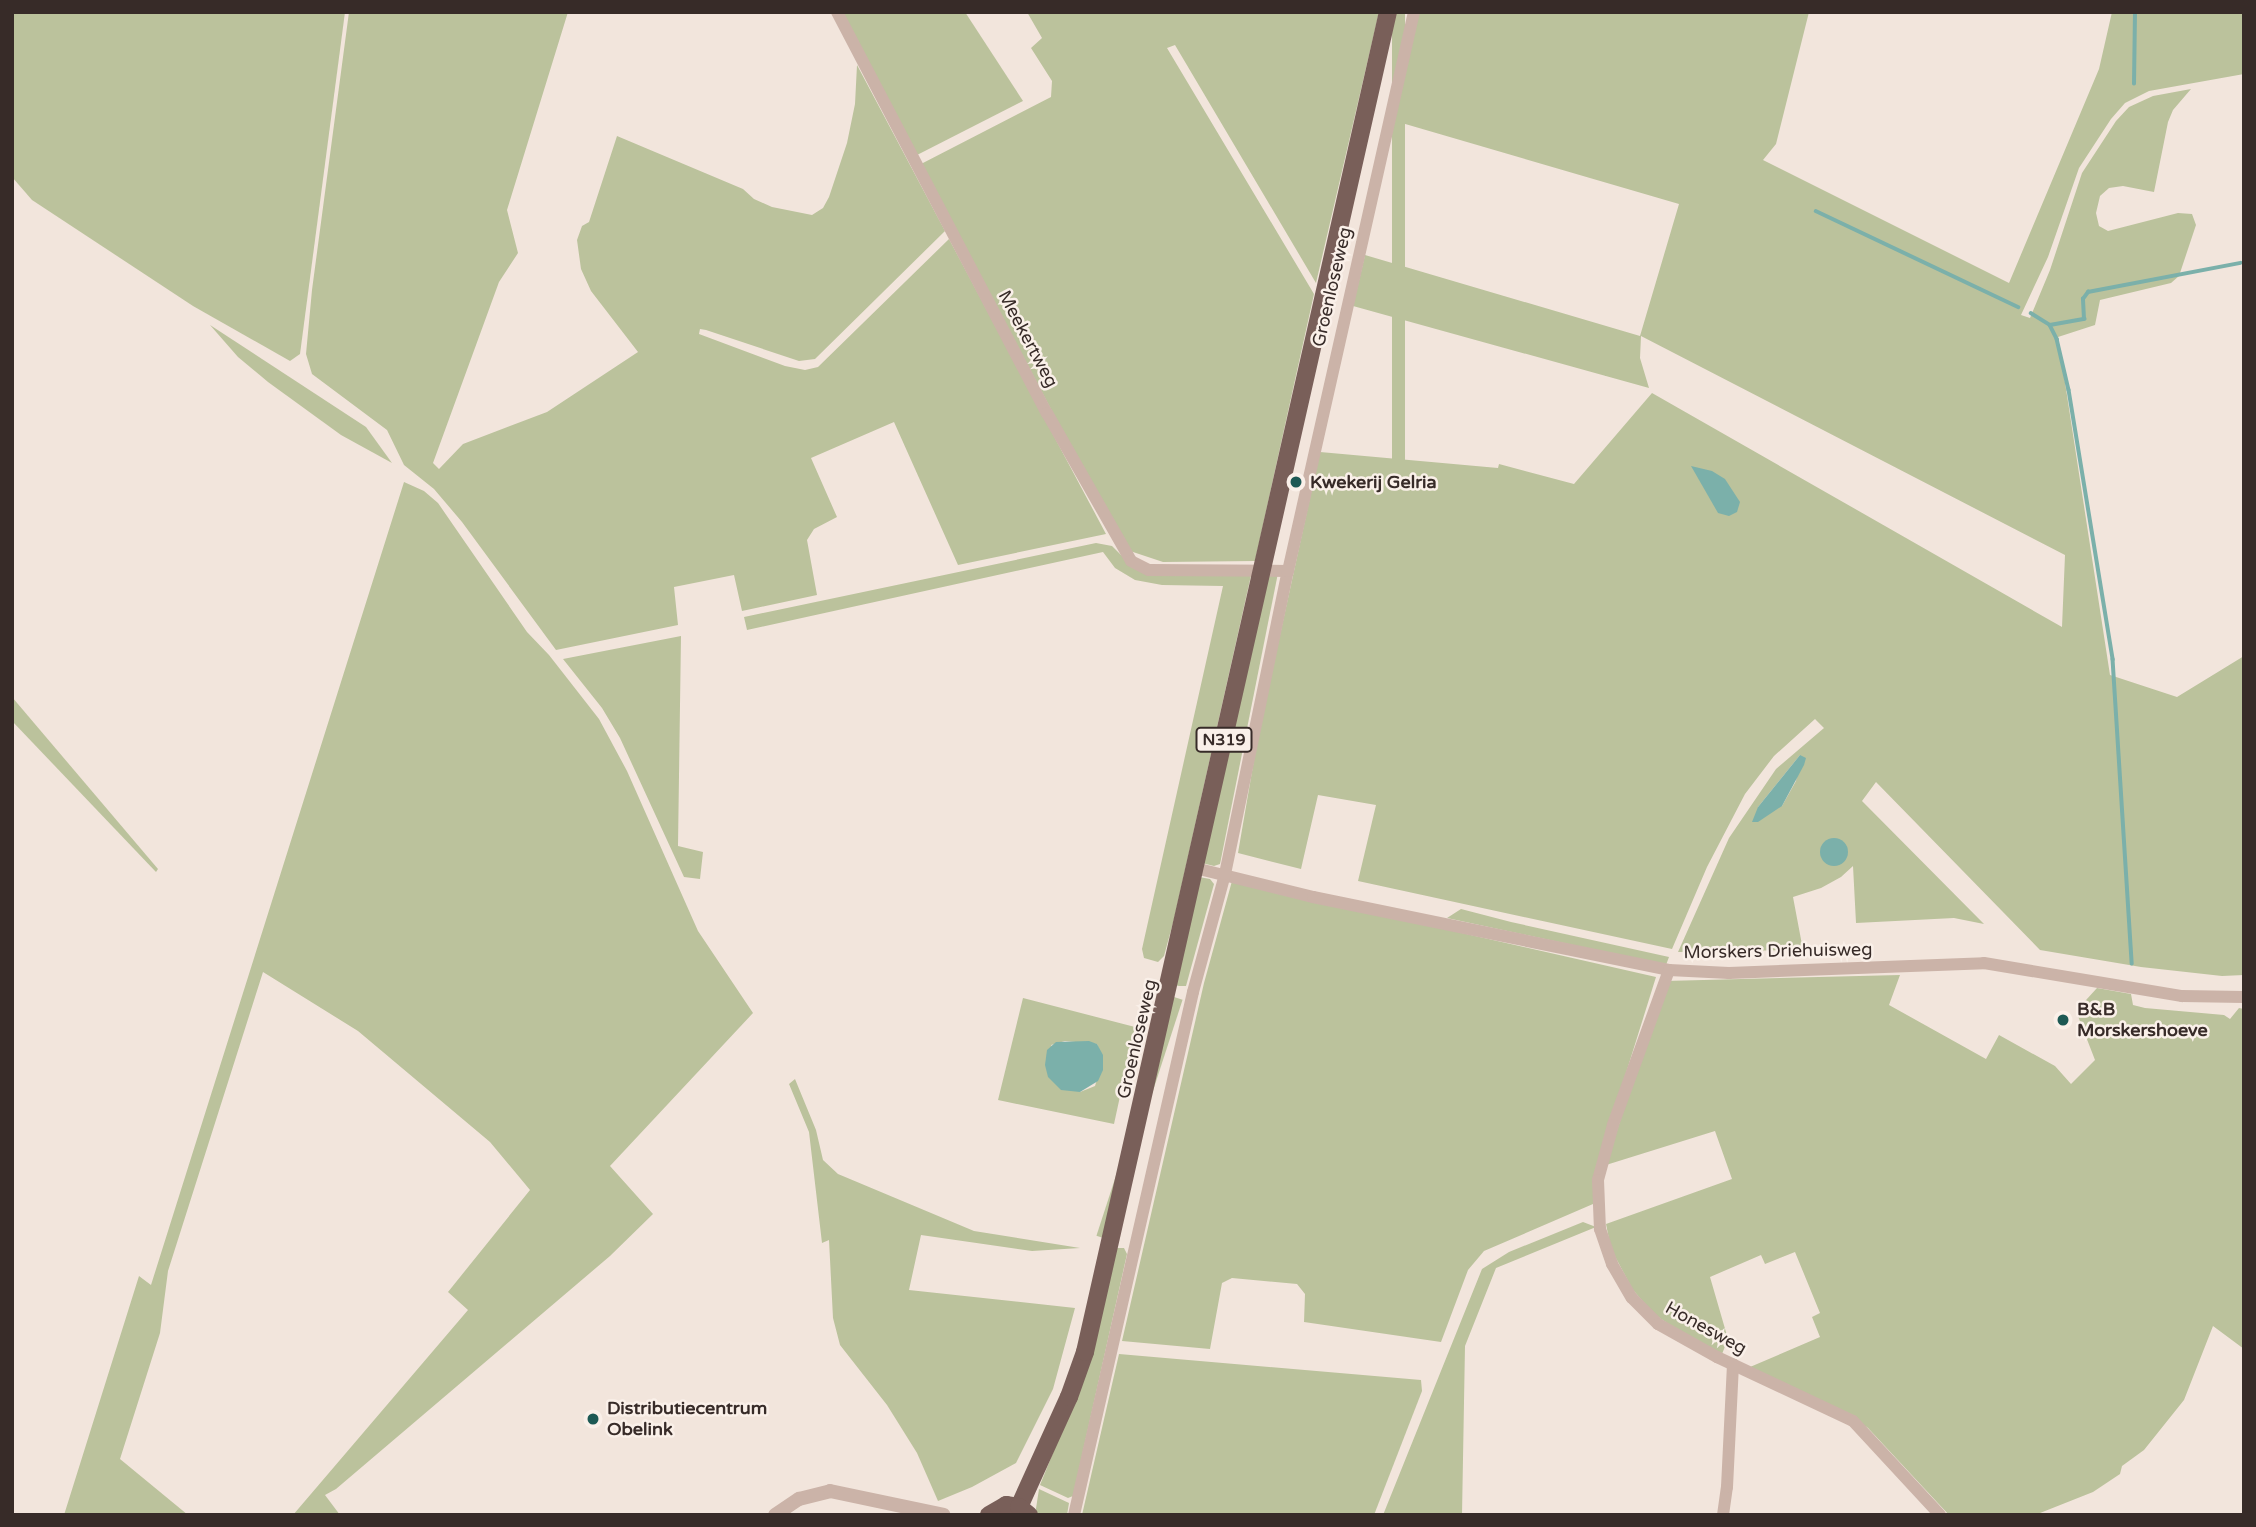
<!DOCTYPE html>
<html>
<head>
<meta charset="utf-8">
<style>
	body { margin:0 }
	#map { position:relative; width:2256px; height:1527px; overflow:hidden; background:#f2e5dc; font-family:"Varela Round",sans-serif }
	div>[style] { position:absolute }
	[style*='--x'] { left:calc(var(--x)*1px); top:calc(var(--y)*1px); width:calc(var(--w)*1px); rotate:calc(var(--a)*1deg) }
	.green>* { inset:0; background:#bbc29c; transform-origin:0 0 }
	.water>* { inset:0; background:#7bb0aa }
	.round { border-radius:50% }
	.stream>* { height:3.5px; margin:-1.75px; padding:0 1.75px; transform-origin:1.75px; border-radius:1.75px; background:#7bb0aa }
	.minor>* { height:12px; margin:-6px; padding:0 6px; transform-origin:6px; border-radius:6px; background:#cbb3a8 }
	.tertiary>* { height:14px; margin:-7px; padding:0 7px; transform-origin:7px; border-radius:7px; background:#cbb3a8 }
	.primary>* { height:18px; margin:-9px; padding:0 9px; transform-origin:9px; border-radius:9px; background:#795f59 }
	.dots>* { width:19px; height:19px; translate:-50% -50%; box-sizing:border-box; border:4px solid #faf0e9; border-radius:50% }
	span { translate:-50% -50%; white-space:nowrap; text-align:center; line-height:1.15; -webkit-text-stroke:5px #faf0e9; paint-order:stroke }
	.shield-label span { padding:2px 5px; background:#faf0e9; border:2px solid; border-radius:5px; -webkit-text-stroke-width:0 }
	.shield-label { font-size:16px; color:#372b28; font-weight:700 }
	.street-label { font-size:18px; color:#372b28 }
	.poi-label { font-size:18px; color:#372b28; font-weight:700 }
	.left { translate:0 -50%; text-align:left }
	.frame { position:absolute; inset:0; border:14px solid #372b28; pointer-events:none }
</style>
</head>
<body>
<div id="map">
	<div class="green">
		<div style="clip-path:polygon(12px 12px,345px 12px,300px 354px,290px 361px,193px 306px,32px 200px,12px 177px)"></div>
		<div style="clip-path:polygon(349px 12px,568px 12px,507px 210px,518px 253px,499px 282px,433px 463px,439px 469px,463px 444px,547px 412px,638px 352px,591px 291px,581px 269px,577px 240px,582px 226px,589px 222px,617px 136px,743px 189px,754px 199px,772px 207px,812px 215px,823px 208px,829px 197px,847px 143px,855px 104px,857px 65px,945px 231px,815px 359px,799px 361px,706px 330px,700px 329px,699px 334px,785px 366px,805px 370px,818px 367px,949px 239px,1106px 534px,958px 565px,894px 422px,811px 458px,837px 517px,814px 529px,807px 540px,817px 595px,742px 611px,734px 575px,674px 587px,678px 625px,556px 650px,462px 522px,434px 489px,404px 465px,387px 430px,312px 374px,306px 354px,312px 290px)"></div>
		<div style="clip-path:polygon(841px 12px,965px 12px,1023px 101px,917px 155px)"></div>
		<div style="clip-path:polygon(1027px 12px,1379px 12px,1316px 283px,1175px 45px,1167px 48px,1314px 294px,1255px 561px,1163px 562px,1130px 551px,1088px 479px,921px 164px,1051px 97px,1052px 81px,1031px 48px,1042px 38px)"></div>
		<div style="left:1392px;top:12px;width:13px;height:563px"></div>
		<div style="clip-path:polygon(evenodd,1418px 12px,1809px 12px,1776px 144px,1763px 160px,2009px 283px,2099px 69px,2112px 12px,2244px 12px,2244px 74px,2149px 91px,2125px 103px,2111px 119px,2079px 168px,2048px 257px,2021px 315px,2030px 318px,2050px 270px,2082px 173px,2116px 121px,2129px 107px,2153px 96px,2191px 89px,2173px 110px,2168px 122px,2154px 192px,2123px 186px,2109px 188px,2100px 196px,2096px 213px,2099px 226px,2108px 231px,2178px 213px,2192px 214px,2196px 225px,2179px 276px,2171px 283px,2100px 300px,2095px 325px,2058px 337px,2110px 675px,2177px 697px,2244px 656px,2244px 975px,2222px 976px,2141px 967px,2040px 950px,1876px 782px,1862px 801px,1984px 924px,1954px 918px,1856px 923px,1853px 866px,1841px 877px,1821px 888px,1793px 897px,1803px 950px,1678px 952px,1729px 838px,1776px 769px,1824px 728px,1815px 719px,1774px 756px,1745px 794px,1707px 867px,1672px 949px,1358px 881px,1376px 805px,1318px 795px,1301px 869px,1238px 853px,1259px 731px,1320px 452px,1498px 468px,1499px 464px,1574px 484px,1652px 393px,2062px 627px,2065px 555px,1641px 336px,1640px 358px,1649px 388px,1353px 306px,1365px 255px,1640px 336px,1679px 204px,1395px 121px,1418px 12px,1800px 755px,1796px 781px,1782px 806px,1758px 807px,1800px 755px)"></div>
		<div style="clip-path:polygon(210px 325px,366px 427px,392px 463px,341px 435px,268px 382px,238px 357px)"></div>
		<div style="clip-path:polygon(404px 482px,424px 491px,438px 503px,527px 632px,549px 655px,599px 719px,627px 771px,698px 931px,753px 1013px,610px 1166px,653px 1214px,610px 1256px,336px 1489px,325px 1495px,340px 1515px,293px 1515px,468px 1310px,448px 1292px,530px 1190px,490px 1142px,358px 1031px,263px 972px,168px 1271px,160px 1333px,120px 1459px,188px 1515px,64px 1515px,139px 1276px,151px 1285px)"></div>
		<div style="clip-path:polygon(1096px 543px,1112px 546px,1130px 564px,1252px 571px,1174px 919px,1164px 956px,1158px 962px,1144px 958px,1142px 949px,1223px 586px,1162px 585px,1135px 580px,1115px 568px,1103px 552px,747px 630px,744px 617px)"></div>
		<div style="clip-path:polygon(1265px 571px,1278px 573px,1220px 864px,1214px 866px,1202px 863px)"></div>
		<div style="clip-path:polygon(681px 636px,678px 846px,703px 852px,700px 879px,684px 877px,620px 738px,602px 708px,563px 659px)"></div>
		<div style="clip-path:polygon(12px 697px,158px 869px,156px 872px,12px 721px)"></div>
		<div style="clip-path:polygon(1199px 877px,1210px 879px,1214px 884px,1186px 986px,1179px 986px,1175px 985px)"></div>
		<div style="clip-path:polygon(1232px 881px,1656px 977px,1597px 1166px,1593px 1204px,1484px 1251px,1468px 1270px,1441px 1342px,1304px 1322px,1305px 1294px,1297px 1284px,1232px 1278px,1222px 1283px,1210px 1349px,1122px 1341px,1204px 983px)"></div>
		<div style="clip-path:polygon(1461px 909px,1511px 922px,1669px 957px,1666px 965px,1447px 918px)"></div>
		<div style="clip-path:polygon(1900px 975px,1889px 1005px,1986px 1059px,1999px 1035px,2055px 1066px,2071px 1084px,2095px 1060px,2076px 1011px,2097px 988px,2131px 994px,2133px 1005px,2145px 1008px,2224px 1015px,2230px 1019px,2239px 1008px,2244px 1009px,2244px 1349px,2213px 1326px,2184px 1400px,2144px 1450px,2122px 1466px,2120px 1474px,2093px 1492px,2035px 1515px,1949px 1515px,1868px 1428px,1853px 1417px,1750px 1367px,1820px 1337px,1812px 1317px,1820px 1313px,1795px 1252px,1765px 1264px,1761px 1255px,1710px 1277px,1728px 1339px,1722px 1354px,1689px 1338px,1654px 1314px,1633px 1290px,1611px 1249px,1606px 1224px,1732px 1179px,1715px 1131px,1606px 1165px,1665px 981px)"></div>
		<div style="left:1174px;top:997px;width:9px;height:251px;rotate:18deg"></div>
		<div style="clip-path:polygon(evenodd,1023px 998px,1135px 1027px,1114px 1124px,998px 1100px,1023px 998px,1065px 1041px,1097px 1044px,1103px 1060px,1095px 1086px,1080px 1092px,1051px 1045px,1065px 1041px)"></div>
		<div style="clip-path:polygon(795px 1079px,816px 1130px,823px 1160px,838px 1174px,974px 1231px,1080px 1248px,1032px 1251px,921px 1235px,909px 1290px,1075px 1308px,1053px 1389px,1016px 1463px,972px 1487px,938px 1501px,917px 1453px,887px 1405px,840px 1345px,833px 1318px,829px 1240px,822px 1243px,809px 1132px,789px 1084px)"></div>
		<div style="clip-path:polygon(1583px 1222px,1596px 1227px,1496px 1268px,1465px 1346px,1462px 1515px,1383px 1515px,1482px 1269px,1509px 1252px)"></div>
		<div style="clip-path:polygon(1116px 1248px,1124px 1248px,1127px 1254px,1073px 1496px,1068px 1498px,1040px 1485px,1082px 1381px)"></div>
		<div style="clip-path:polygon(1119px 1354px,1421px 1380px,1422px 1391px,1374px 1515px,1082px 1515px)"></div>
		<div style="clip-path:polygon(1039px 1489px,1069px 1503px,1067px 1515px,1035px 1515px)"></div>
	</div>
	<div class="water">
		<div style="clip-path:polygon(1691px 466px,1712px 471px,1725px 479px,1740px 502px,1737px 512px,1729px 516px,1718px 513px)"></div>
		<div style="clip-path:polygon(1800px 755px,1806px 758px,1804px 765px,1782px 806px,1758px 822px,1752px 822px,1758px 807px)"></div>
		<div class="round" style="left:1820px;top:838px;width:28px;height:28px"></div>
		<div style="clip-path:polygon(1089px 1041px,1097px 1044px,1103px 1055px,1103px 1070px,1098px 1081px,1080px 1092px,1061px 1090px,1048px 1077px,1045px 1065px,1047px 1050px,1056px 1042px)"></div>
	</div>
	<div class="stream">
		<div style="--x:2134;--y:84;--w:72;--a:-89.2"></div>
		<div style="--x:1816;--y:211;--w:224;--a:25.4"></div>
		<div style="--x:2031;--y:313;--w:22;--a:32"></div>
		<div style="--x:2050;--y:325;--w:16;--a:63"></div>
		<div style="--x:2057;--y:339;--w:52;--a:76.8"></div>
		<div style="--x:2069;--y:390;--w:273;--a:80.7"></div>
		<div style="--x:2113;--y:659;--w:305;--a:86.4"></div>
		<div style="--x:2050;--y:325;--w:35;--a:-10"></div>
		<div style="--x:2084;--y:319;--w:20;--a:-93"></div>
		<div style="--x:2083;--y:299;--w:9;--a:-54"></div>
		<div style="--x:2088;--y:292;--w:155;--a:-10.8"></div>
	</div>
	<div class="minor">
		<div style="--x:837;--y:12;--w:453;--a:62.4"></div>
		<div style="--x:1047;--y:413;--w:170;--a:60.4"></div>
		<div style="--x:1131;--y:561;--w:20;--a:27"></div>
		<div style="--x:1149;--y:570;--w:139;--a:0.4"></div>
		<div style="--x:1195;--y:868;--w:122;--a:13.8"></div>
		<div style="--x:1313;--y:897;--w:363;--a:11.6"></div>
		<div style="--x:1669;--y:970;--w:60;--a:2.9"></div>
		<div style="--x:1729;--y:973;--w:255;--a:-2.2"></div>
		<div style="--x:1984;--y:963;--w:201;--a:9.5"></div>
		<div style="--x:2182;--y:996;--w:62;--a:0.9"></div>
		<div style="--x:1669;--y:970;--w:165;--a:109.9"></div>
		<div style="--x:1613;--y:1125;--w:57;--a:105.3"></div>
		<div style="--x:1598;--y:1180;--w:49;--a:87.7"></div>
		<div style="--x:1600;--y:1229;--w:37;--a:71"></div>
		<div style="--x:1612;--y:1264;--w:39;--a:60"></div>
		<div style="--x:1632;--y:1298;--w:37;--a:45"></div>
		<div style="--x:1658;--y:1324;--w:68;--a:29.2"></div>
		<div style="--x:1717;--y:1357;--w:150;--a:25.2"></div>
		<div style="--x:1853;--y:1421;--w:128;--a:47.2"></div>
		<div style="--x:1074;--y:1515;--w:536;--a:-77.18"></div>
		<div style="--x:1193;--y:992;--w:122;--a:-74.8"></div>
		<div style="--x:1225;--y:874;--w:309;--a:-78.3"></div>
		<div style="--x:1288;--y:571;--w:573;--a:-77.3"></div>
		<div style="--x:1723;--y:1515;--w:28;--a:-82"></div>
		<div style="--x:1727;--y:1487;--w:123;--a:-87.2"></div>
	</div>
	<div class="tertiary">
		<div style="--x:775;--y:1515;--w:29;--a:-34"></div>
		<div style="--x:799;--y:1499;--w:32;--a:-14"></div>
		<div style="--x:830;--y:1491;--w:116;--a:11.9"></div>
	</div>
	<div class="primary">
		<div style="--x:1019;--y:1507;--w:121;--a:-65.6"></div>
		<div style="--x:1069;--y:1397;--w:48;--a:-70.4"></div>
		<div style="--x:1085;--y:1352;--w:1374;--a:-77.26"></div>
		<div style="--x:989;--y:1515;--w:20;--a:-30"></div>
		<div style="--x:1006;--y:1505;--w:13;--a:9"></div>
		<div style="--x:1019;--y:1507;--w:13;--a:39"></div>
	</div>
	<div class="dots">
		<div style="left:1296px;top:482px;background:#1d5954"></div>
		<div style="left:2063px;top:1020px;background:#1d5954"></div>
		<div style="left:593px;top:1419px;background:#1d5954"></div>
	</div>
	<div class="shield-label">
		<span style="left:1224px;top:740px">N319</span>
	</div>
	<div class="street-label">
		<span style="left:1332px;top:287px;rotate:-77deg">Groenloseweg</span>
		<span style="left:1028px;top:339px;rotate:62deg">Meekertweg</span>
		<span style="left:1778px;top:951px;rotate:-1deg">Morskers Driehuisweg</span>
		<span style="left:1137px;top:1039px;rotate:-77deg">Groenloseweg</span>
		<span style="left:1706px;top:1328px;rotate:29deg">Honesweg</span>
	</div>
	<div class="poi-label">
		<span class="left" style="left:1310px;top:482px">Kwekerij Gelria</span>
		<span class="left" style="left:2077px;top:1020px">B&amp;B<br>Morskershoeve</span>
		<span class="left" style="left:607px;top:1419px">Distributiecentrum<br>Obelink</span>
	</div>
	<div class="frame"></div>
</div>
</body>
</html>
